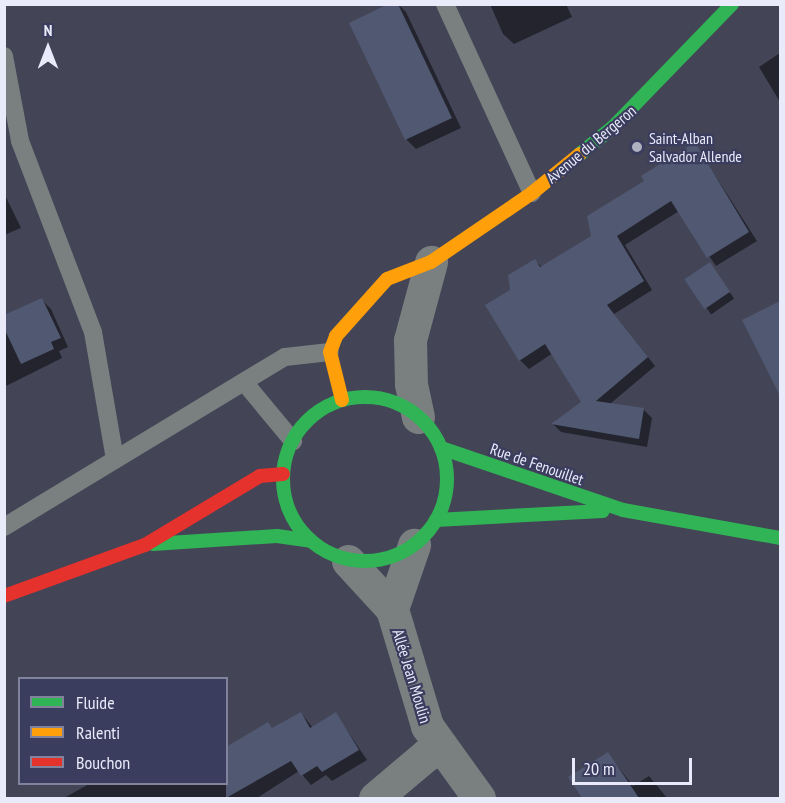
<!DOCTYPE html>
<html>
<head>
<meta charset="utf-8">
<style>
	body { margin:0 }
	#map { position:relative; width:785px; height:803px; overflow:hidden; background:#434456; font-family:"PT Sans Narrow",sans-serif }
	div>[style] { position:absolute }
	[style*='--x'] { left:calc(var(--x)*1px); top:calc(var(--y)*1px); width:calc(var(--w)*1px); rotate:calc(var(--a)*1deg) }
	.shadow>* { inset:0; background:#0007; transform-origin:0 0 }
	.building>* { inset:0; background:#505971; transform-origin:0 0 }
	.lane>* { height:18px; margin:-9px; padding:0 9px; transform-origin:9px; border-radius:9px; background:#7a7f7f }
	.street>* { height:33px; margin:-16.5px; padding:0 16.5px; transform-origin:16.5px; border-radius:16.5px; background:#7a7f7f }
	.fast>* { height:14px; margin:-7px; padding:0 7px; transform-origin:7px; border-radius:7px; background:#30b455 }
	.fast>.ring { margin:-7px; padding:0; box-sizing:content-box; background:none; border:14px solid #30b455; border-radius:50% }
	.slow>* { height:14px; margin:-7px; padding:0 7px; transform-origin:7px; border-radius:7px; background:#ff9f0a }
	.jam>* { height:14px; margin:-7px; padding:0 7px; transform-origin:7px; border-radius:7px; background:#e5322d }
	.dots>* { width:16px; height:16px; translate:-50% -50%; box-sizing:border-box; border:3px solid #3b3d5e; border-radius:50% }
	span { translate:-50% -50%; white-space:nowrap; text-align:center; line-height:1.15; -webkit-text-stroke:4.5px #3b3d5e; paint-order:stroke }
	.poi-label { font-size:16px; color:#e9ebfb }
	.left { translate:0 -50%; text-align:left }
	.street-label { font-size:16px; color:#e9ebfb }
	.frame { position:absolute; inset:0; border:6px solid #e9ebfb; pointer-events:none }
	.legend { position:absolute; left:18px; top:677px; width:210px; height:108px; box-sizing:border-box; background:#3b3d5e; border:2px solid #81839d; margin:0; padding:8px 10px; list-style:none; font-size:18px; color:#e9ebfb }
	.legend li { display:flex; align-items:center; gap:12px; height:30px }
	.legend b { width:30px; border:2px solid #81839d }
	.north { position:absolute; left:18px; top:18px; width:60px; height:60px; -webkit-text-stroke:4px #3b3d5e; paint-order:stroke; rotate:0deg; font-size:16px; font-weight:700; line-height:24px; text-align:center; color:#e9ebfb }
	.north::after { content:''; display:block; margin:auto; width:21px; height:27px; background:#e9ebfb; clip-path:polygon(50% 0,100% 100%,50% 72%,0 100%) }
	.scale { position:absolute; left:572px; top:758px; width:120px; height:27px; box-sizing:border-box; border:3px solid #e9ebfb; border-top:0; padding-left:8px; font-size:18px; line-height:21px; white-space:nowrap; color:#e9ebfb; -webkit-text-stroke:4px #3b3d5e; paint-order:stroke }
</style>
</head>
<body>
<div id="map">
	<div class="shadow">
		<div style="clip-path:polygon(398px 4px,406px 12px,461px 128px,416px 149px,406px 139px,351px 24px)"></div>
		<div style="clip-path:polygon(490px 4px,566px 4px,572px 17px,514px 44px,503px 34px)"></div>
		<div style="clip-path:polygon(780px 53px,780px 102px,759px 67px)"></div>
		<div style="clip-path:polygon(695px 144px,757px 241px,716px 266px,679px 211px,625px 245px,652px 290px,614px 314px,655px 366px,610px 404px,643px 409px,652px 418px,647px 447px,561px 432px,553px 424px,583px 402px,553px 353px,529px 369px,520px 360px,487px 305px,511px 291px,535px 261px,542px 267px,592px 237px,646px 182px)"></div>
		<div style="clip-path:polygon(4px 193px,21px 228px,4px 235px)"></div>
		<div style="left:710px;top:264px;width:42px;height:28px;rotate:55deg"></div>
		<div style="clip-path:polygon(42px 300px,51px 309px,68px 347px,59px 351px,62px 358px,4px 387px,4px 330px)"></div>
		<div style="clip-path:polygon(780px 303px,780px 393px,744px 321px)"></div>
		<div style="clip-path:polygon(301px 713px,313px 728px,336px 714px,367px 760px,332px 781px,326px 775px,311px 785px,299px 771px,257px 798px,64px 798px,89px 784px,226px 784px,273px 729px)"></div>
		<div style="clip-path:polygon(608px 754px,633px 786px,649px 776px,667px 798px,584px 798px,570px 778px)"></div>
	</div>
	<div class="building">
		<div style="clip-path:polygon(388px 4px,398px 4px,452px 118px,405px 140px,349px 23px)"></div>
		<div style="clip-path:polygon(695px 142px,749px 232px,707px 258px,671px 201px,617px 236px,644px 281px,607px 305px,648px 357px,596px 401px,644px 408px,639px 439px,551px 424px,581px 402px,545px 344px,519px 361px,485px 305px,510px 290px,508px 275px,535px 259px,540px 267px,591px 236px,587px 216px,644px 181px,641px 176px)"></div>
		<div style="left:710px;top:262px;width:36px;height:31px;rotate:56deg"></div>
		<div style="clip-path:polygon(42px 298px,61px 338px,51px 342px,54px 349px,21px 364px,4px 328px,4px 315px)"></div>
		<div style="clip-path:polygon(780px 301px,780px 396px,742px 320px)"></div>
		<div style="clip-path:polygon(301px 712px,310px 728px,336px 712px,359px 750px,322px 772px,317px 766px,301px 776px,291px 761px,226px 798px,226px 747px,268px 722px,272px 728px)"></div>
		<div style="clip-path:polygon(608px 752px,639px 798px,582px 798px,568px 777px)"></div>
	</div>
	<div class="lane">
		<div style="--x:445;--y:4;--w:208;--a:65.3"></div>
		<div style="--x:4;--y:56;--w:86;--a:79.3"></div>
		<div style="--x:20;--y:141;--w:204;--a:69.1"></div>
		<div style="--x:93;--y:332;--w:129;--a:80.2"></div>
		<div style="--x:244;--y:382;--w:77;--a:50.3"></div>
		<div style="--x:4;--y:527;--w:328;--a:-31.2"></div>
		<div style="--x:285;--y:357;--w:45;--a:-6.3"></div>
	</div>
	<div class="street">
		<div style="--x:418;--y:417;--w:34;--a:-102"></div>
		<div style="--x:411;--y:384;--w:44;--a:-91.3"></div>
		<div style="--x:410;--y:340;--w:81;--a:-74.9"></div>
		<div style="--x:348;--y:561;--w:65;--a:47.5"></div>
		<div style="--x:392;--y:609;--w:122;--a:73.3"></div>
		<div style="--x:427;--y:726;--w:89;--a:54.2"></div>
		<div style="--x:392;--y:609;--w:68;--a:-71"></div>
		<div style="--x:375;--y:798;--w:67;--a:-40.1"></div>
		<div style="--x:426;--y:755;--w:16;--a:-27"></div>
	</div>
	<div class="fast">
		<div style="--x:580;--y:154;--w:43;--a:-39.3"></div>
		<div style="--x:613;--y:127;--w:171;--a:-45.9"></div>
		<div class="ring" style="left:283px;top:397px;width:150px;height:150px"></div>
		<div style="--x:441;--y:448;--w:192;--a:18.8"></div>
		<div style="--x:623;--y:510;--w:159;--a:10.1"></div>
		<div style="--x:436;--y:520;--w:167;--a:-3.1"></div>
		<div style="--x:153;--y:544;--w:124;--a:-3.7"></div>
		<div style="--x:277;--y:536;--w:34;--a:8"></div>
	</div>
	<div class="slow">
		<div style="--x:342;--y:400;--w:49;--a:-104"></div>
		<div style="--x:330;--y:352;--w:17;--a:-69"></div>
		<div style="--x:336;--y:336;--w:76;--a:-48.2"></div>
		<div style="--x:387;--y:279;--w:47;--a:-21.1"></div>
		<div style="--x:431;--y:262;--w:122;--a:-34.3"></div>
		<div style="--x:532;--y:193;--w:62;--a:-39.1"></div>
	</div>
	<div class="jam">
		<div style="--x:4;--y:596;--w:150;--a:-19.9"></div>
		<div style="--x:145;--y:545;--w:134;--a:-31"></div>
		<div style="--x:260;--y:476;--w:23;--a:-5"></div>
	</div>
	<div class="dots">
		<div style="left:637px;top:147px;background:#afb1c1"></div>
	</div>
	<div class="poi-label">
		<span class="left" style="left:649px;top:147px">Saint-Alban<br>Salvador Allende</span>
	</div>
	<div class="street-label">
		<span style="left:591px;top:144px;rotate:-40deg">Avenue du Bergeron</span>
		<span style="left:537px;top:464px;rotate:19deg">Rue de Fenouillet</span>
		<span style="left:412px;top:676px;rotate:73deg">Allée Jean Moulin</span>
	</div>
	<div class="frame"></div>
	<ul class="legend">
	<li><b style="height:8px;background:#30b455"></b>Fluide</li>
	<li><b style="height:8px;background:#ff9f0a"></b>Ralenti</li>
	<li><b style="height:8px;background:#e5322d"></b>Bouchon</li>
	</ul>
	<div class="north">N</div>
	<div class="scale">20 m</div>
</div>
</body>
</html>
